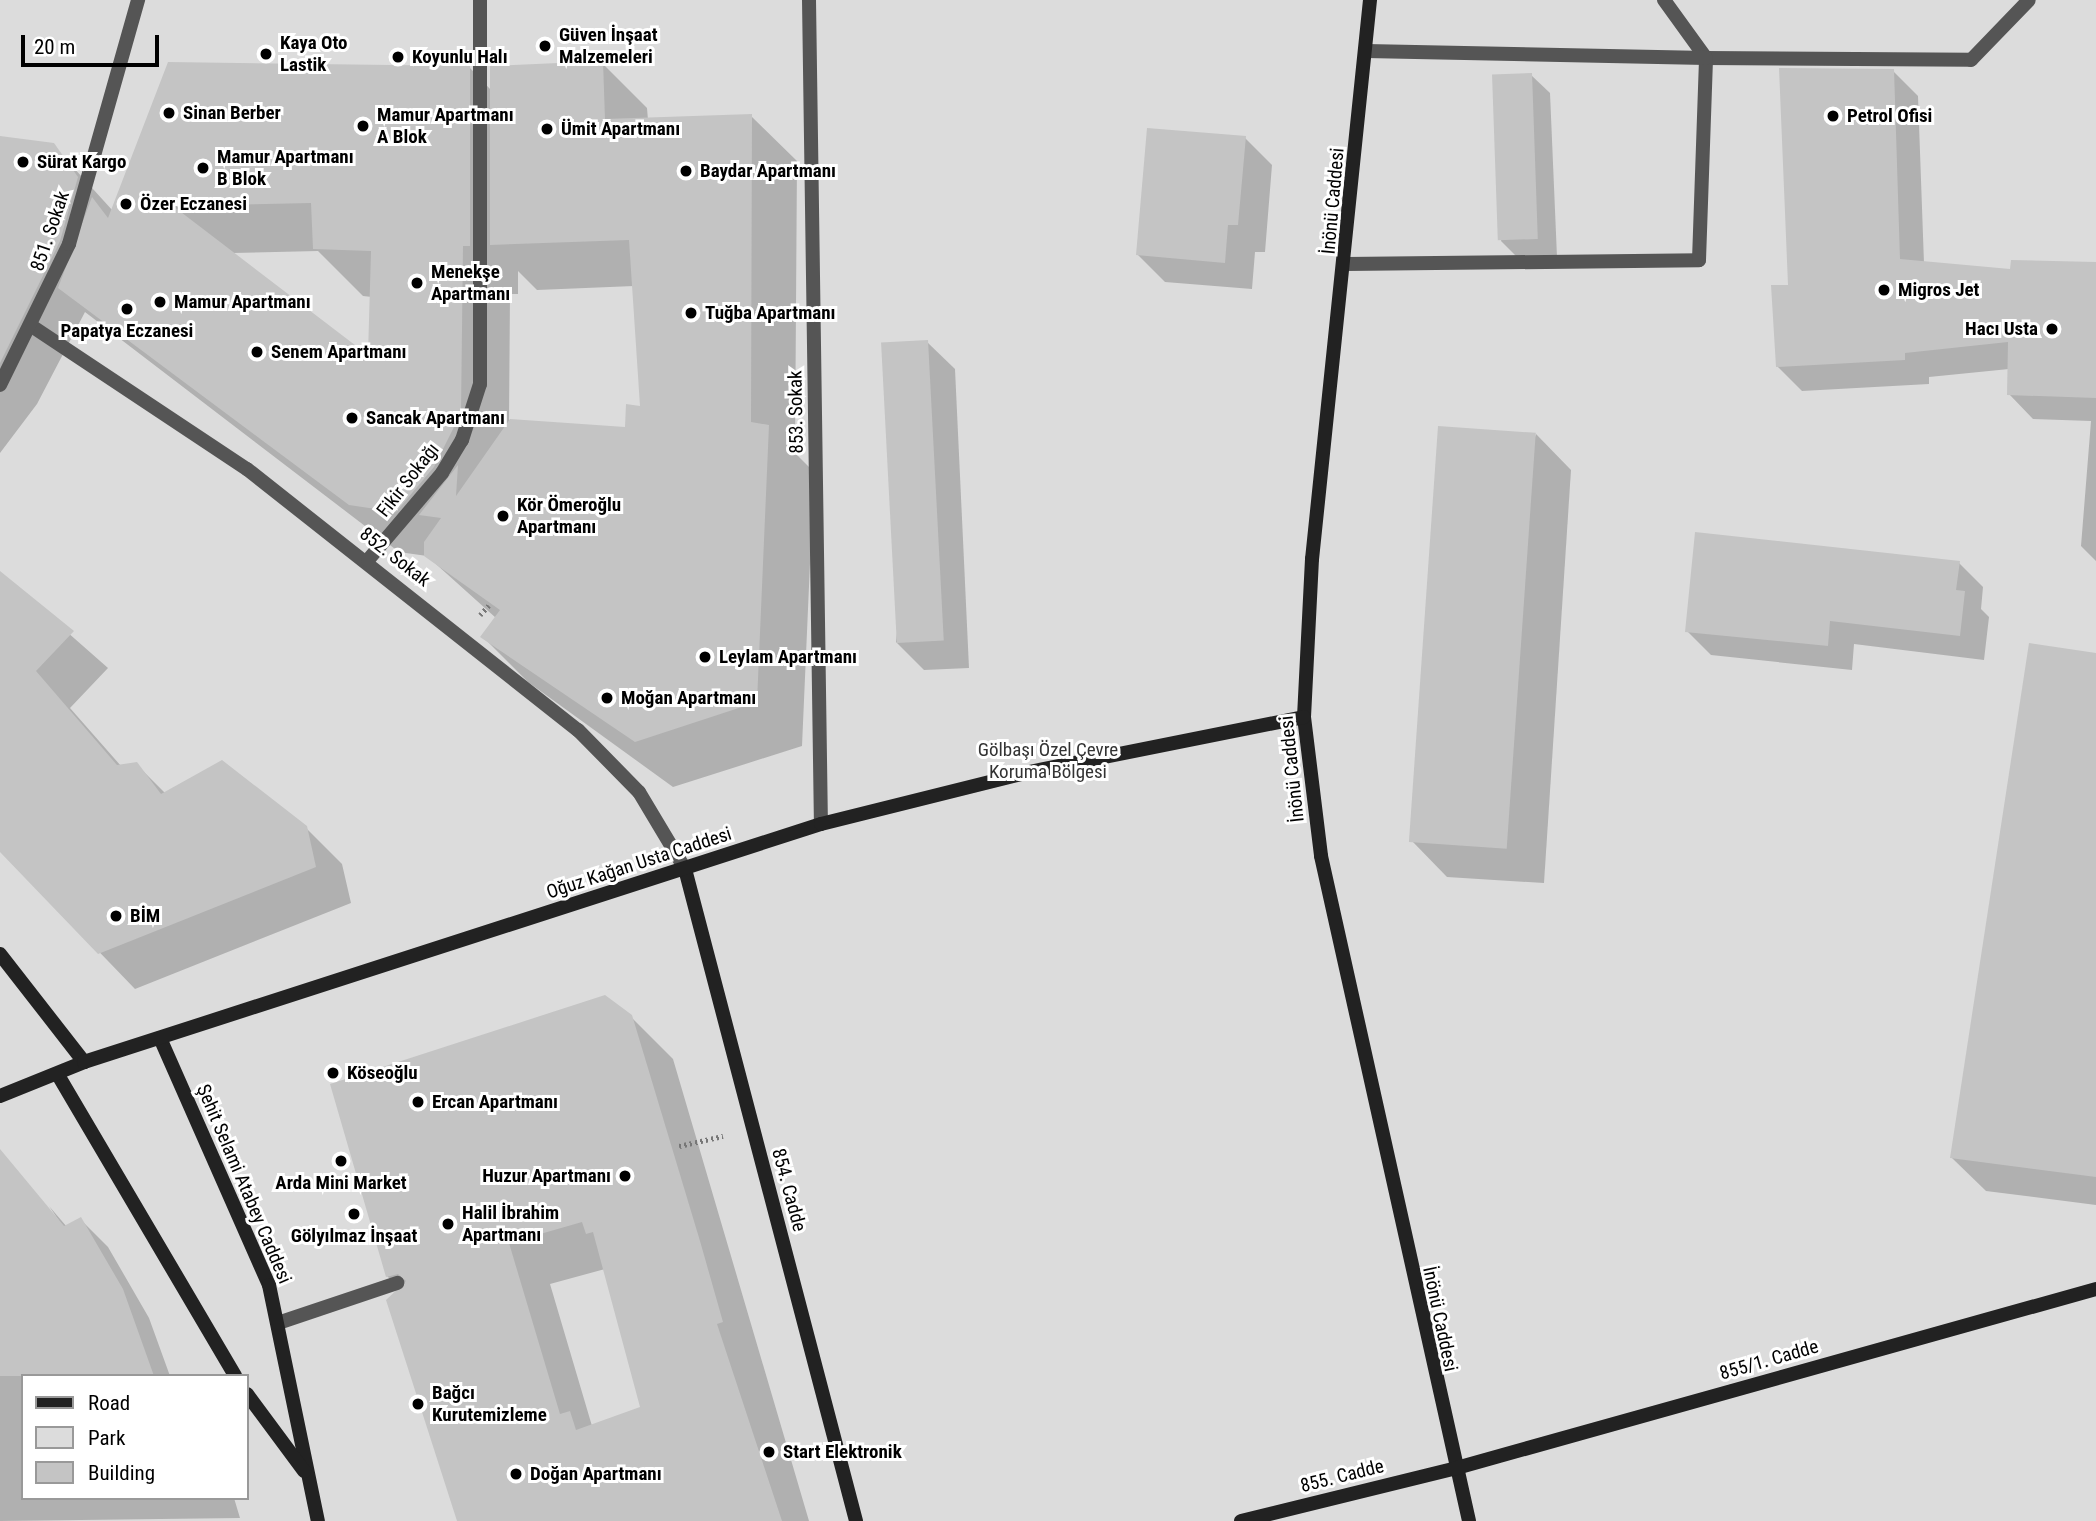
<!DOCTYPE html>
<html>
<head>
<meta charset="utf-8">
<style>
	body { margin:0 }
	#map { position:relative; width:2096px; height:1521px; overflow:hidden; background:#fff; font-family:"Roboto Condensed",sans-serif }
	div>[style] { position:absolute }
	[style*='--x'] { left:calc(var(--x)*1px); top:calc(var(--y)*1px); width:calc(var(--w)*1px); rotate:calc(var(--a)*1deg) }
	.green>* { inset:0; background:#dcdcdc }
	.shadow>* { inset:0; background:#0003 }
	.building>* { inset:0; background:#c4c4c4; transform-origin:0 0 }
	.path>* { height:4.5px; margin-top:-2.25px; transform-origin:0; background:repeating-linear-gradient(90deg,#777 0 2px,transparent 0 5.5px) }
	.lane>* { height:14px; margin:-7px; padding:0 7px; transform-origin:7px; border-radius:7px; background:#555 }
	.street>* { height:14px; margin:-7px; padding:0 7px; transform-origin:7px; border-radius:7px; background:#555 }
	.secondary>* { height:14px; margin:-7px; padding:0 7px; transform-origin:7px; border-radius:7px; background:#222 }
	.dots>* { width:19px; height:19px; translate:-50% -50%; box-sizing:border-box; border:4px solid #fff; border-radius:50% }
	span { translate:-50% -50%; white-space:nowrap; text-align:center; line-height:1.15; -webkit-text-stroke:6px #fff; paint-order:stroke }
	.poi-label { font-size:19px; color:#000; font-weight:700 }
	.left { translate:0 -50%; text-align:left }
	.right { translate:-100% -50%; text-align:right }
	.street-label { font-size:19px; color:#000 }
	.park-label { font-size:19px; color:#333 }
	.legend { position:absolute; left:21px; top:1374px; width:228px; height:126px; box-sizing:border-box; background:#fff; border:2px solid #999; margin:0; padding:9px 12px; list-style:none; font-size:21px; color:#000 }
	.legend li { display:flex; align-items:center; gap:14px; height:35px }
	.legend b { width:35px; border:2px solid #999 }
	.scale { position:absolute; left:21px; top:35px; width:138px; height:32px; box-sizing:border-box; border:4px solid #000; border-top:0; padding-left:9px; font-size:21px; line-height:24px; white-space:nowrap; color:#000; -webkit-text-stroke:5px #fff; paint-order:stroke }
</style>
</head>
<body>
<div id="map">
	<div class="green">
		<div style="clip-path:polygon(evenodd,0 0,2096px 0,2096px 1521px,0 1521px,0 0,23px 1376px,247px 1376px,247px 1498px,23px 1498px,23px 1376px)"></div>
	</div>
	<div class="shadow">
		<div style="clip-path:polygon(evenodd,602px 63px,647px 108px,648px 120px,751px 116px,797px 161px,795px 453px,814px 472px,802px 746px,673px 787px,528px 682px,483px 637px,496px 618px,427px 556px,399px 552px,85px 312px,37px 404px,0 453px,0 145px,53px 145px,113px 211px,470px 68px,491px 90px,602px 63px,318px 251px,363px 296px,372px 297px,370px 358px,232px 253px,318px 251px,602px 63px,518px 271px,537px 290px,634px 286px,642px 408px,627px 429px,509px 421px,510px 294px,518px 294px,518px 271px)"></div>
		<div style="clip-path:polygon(1893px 71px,1918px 96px,1924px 263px,2012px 271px,2096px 264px,2096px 561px,2081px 546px,2091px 421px,2033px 419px,2009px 394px,2009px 369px,1929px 377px,1929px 384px,1802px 391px,1777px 366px,1790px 286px)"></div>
		<div style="clip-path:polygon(1531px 75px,1550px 93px,1557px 257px,1520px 260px,1501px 241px)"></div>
		<div style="clip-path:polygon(1245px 138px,1272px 165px,1265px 252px,1255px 252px,1252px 289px,1165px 282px,1137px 254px)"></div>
		<div style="clip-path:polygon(927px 342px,955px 369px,969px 668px,924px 670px,896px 642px)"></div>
		<div style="clip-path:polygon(1536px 434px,1571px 470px,1544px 883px,1447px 877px,1412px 841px)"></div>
		<div style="clip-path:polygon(1959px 563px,1983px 587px,1981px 609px,1989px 617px,1984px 660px,1854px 644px,1852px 670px,1711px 655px,1687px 631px)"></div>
		<div style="clip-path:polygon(0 573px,108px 668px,70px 708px,121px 766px,136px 764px,166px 794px,306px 828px,342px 864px,351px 903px,135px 989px,0 849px)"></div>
		<div style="clip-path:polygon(2096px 654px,2096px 1205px,1986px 1191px,1952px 1158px)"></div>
		<div style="clip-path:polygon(evenodd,631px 1017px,673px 1059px,809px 1521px,459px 1521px,400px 1289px,387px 1276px,631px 1017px,605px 1269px,642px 1409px,592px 1426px,550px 1284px,605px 1269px)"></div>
		<div style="clip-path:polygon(0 1172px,24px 1181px,68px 1234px,49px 1206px,67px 1227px,81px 1220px,108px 1247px,149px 1318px,170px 1376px,23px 1376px,23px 1498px,234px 1498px,240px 1518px,0 1521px)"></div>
	</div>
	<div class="building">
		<div style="clip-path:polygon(603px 61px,605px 119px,752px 114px,751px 422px,769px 425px,757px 702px,635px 742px,480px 637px,500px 610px,424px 556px,424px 542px,441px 518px,419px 515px,458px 465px,456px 496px,510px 419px,625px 427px,626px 404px,640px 406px,629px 240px,490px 245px,490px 66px)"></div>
		<div style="clip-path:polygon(evenodd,168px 62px,470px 66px,470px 246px,463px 246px,461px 413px,434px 467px,396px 512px,349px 505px,58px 288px,92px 197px,108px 218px,168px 62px,311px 203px,313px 249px,371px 251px,368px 355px,173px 206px,311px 203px)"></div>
		<div style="clip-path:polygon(1779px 68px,1894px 69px,1900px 259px,2010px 269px,2011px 260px,2096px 262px,2096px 398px,2007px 395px,2008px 342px,1905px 353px,1905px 360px,1776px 367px,1771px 285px,1788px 285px)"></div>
		<div style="left:1532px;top:73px;width:166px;height:40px;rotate:88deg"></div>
		<div style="clip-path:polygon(1147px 128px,1246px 136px,1238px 225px,1228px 225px,1225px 263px,1136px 255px)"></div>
		<div style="clip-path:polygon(0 136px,54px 143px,78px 177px,60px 241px,0 363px)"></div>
		<div style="left:928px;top:340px;width:301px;height:47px;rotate:87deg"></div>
		<div style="left:1438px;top:426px;width:98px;height:417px;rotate:4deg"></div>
		<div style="clip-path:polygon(1695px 532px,1960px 561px,1956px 590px,1965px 591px,1960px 636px,1830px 621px,1828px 646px,1685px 632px)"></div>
		<div style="clip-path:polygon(0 571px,74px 631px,36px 671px,117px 765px,137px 762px,161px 794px,222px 760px,307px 826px,316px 867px,98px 954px,0 852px)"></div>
		<div style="clip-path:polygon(2029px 643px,2096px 653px,2096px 1177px,1950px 1158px)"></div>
		<div style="clip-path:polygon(evenodd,605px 995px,632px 1015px,700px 1241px,723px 1322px,717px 1324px,782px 1521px,457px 1521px,386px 1300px,406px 1281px,398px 1274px,386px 1277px,330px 1084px,605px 995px,582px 1222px,586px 1234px,593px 1232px,640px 1407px,576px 1430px,570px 1411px,560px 1414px,509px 1243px,582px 1222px)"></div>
		<div style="clip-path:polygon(0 1149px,64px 1226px,81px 1217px,123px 1289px,154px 1376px,0 1376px)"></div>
	</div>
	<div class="path">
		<div style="--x:102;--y:336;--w:14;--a:-45"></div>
		<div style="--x:480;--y:615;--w:13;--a:-48"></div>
		<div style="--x:679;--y:1146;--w:45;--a:-12.8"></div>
	</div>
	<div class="lane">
		<div style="--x:1664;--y:0;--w:72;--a:54.1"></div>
		<div style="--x:1706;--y:58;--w:265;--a:0.4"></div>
		<div style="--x:1971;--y:60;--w:83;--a:-46"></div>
		<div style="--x:1346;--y:264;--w:353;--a:-0.6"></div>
		<div style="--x:1699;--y:260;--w:202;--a:-88"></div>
		<div style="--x:1706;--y:58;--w:340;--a:-178.8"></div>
		<div style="--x:278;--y:1323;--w:126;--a:-18.6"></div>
	</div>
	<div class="street">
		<div style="--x:809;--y:0;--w:824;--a:89.17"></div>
		<div style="--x:33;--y:327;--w:257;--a:33.6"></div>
		<div style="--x:247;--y:469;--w:422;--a:38.3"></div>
		<div style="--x:578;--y:730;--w:87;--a:45.5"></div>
		<div style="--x:639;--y:792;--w:90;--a:59.1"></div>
		<div style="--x:0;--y:385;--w:157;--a:-63.9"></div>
		<div style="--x:69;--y:244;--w:254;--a:-74.2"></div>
		<div style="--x:368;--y:560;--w:114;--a:-49.6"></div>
		<div style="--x:442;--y:473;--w:39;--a:-59"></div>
		<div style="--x:462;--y:440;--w:59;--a:-72.2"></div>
		<div style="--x:480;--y:384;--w:384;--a:-90"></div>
	</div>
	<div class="secondary">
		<div style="--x:1370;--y:0;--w:562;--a:95.92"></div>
		<div style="--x:1312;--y:559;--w:158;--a:92.9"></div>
		<div style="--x:1304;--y:717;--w:140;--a:83"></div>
		<div style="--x:1321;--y:856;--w:681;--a:77.45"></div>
		<div style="--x:685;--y:869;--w:674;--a:75.3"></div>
		<div style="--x:0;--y:954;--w:137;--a:52.1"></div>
		<div style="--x:160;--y:1038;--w:270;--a:66.2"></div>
		<div style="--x:269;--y:1285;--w:241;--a:78.3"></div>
		<div style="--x:58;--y:1075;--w:349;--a:59.5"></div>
		<div style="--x:0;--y:1096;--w:91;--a:-22"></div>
		<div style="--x:84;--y:1062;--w:774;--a:-17.9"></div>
		<div style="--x:821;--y:824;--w:214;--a:-14"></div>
		<div style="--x:1029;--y:772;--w:280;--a:-11.3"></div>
		<div style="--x:247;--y:1394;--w:96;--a:53.5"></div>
		<div style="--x:1241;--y:1521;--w:218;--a:-13.8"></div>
		<div style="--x:1453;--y:1469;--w:668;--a:-15.64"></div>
	</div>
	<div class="dots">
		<div style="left:545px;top:46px;background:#000"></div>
		<div style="left:266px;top:54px;background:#000"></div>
		<div style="left:398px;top:57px;background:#000"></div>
		<div style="left:169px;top:113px;background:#000"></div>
		<div style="left:1833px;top:116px;background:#000"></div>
		<div style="left:363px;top:126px;background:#000"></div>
		<div style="left:547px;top:129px;background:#000"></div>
		<div style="left:23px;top:162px;background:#000"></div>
		<div style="left:203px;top:168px;background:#000"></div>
		<div style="left:686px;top:171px;background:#000"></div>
		<div style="left:126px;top:204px;background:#000"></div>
		<div style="left:417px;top:283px;background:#000"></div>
		<div style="left:1884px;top:290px;background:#000"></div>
		<div style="left:160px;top:302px;background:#000"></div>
		<div style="left:127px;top:309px;background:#000"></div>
		<div style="left:691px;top:313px;background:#000"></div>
		<div style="left:2052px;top:329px;background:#000"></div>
		<div style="left:257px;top:352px;background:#000"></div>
		<div style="left:352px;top:418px;background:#000"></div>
		<div style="left:503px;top:516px;background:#000"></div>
		<div style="left:705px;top:657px;background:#000"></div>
		<div style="left:607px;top:698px;background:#000"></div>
		<div style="left:116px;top:916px;background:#000"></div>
		<div style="left:333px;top:1073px;background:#000"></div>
		<div style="left:418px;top:1102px;background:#000"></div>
		<div style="left:341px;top:1161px;background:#000"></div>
		<div style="left:625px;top:1176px;background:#000"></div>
		<div style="left:354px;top:1214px;background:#000"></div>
		<div style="left:448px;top:1224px;background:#000"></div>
		<div style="left:418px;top:1404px;background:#000"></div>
		<div style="left:769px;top:1452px;background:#000"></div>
		<div style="left:516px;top:1474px;background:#000"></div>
	</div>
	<div class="poi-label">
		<span class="left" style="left:559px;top:46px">Güven İnşaat<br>Malzemeleri</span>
		<span class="left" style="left:280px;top:54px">Kaya Oto<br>Lastik</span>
		<span class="left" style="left:412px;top:57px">Koyunlu Halı</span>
		<span class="left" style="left:183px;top:113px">Sinan Berber</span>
		<span class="left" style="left:377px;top:126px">Mamur Apartmanı<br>A Blok</span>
		<span class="left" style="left:1847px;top:116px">Petrol Ofisi</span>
		<span class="left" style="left:561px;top:129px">Ümit Apartmanı</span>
		<span class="left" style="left:217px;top:168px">Mamur Apartmanı<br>B Blok</span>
		<span class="left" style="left:37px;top:162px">Sürat Kargo</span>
		<span class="left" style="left:700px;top:171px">Baydar Apartmanı</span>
		<span class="left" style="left:140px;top:204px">Özer Eczanesi</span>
		<span class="left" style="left:431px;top:283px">Menekşe<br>Apartmanı</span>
		<span class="left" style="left:1898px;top:290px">Migros Jet</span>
		<span class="left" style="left:174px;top:302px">Mamur Apartmanı</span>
		<span class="left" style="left:705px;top:313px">Tuğba Apartmanı</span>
		<span class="right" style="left:2038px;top:329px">Hacı Usta</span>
		<span style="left:127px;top:331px">Papatya Eczanesi</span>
		<span class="left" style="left:271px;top:352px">Senem Apartmanı</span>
		<span class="left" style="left:366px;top:418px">Sancak Apartmanı</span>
		<span class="left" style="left:517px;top:516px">Kör Ömeroğlu<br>Apartmanı</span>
		<span class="left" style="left:719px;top:657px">Leylam Apartmanı</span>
		<span class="left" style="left:621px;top:698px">Moğan Apartmanı</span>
		<span class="left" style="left:130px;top:916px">BİM</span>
		<span class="left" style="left:347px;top:1073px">Köseoğlu</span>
		<span class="left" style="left:432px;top:1102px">Ercan Apartmanı</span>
		<span class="right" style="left:611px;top:1176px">Huzur Apartmanı</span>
		<span style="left:341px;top:1183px">Arda Mini Market</span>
		<span class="left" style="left:462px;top:1224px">Halil İbrahim<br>Apartmanı</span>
		<span style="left:354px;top:1236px">Gölyılmaz İnşaat</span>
		<span class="left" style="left:432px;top:1404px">Bağcı<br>Kurutemizleme</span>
		<span class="left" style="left:783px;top:1452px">Start Elektronik</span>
		<span class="left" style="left:530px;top:1474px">Doğan Apartmanı</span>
	</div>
	<div class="street-label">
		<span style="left:1333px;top:201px;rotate:-85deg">İnönü Caddesi</span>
		<span style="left:50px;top:231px;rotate:-71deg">851. Sokak</span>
		<span style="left:796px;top:412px;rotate:-91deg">853. Sokak</span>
		<span style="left:408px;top:480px;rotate:-52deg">Fikir Sokağı</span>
		<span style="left:395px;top:557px;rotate:38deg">852. Sokak</span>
		<span style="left:1292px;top:769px;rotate:-96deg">İnönü Caddesi</span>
		<span style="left:639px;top:863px;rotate:-18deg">Oğuz Kağan Usta Caddesi</span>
		<span style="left:244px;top:1184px;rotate:67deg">Şehit Selami Atabey Caddesi</span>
		<span style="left:789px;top:1190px;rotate:75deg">854. Cadde</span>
		<span style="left:1440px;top:1319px;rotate:78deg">İnönü Caddesi</span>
		<span style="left:1769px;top:1360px;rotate:-16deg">855/1. Cadde</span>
		<span style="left:1342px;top:1476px;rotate:-14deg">855. Cadde</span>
	</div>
	<div class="park-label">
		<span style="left:1048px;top:761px">Gölbaşı Özel Çevre<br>Koruma Bölgesi</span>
	</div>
	<ul class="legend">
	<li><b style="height:9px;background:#222"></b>Road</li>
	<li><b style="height:19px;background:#dcdcdc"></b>Park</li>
	<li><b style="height:19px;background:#c4c4c4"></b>Building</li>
	</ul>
	<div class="scale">20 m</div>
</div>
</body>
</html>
